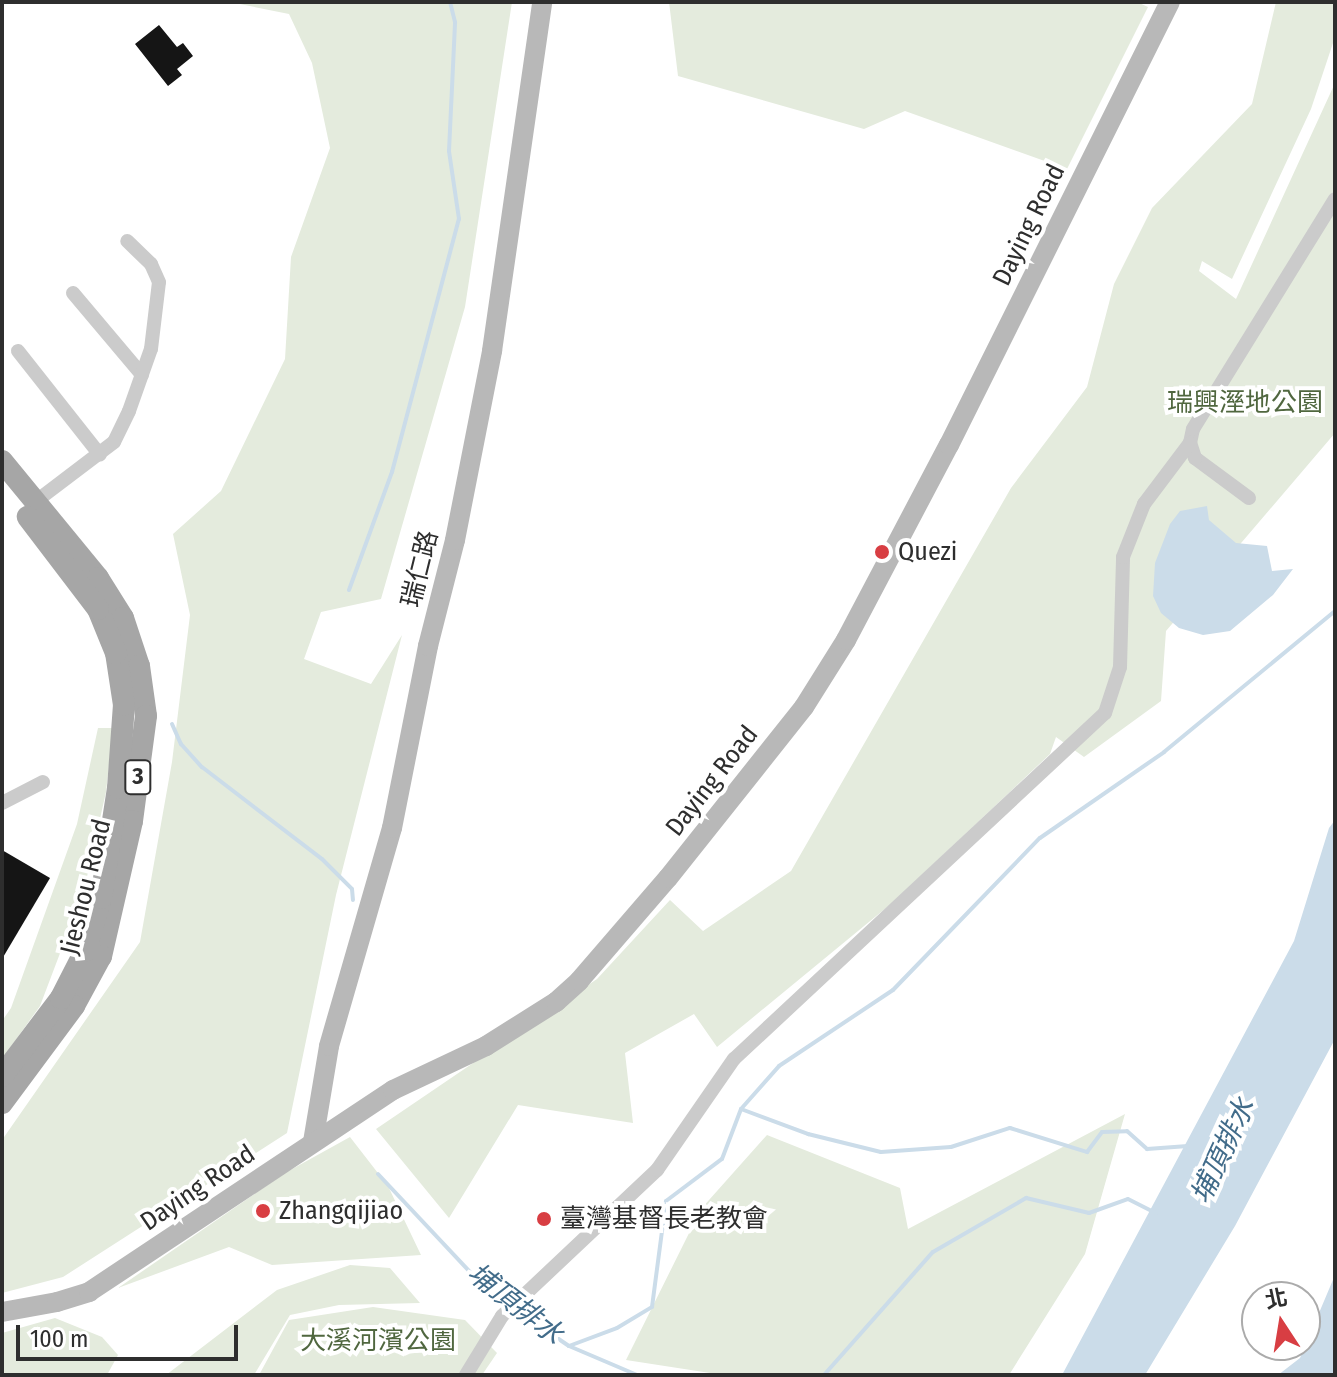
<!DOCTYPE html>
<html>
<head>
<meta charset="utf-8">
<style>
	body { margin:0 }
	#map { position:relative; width:1337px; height:1377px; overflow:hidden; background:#fff; font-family:"Fira Sans Condensed","Noto Sans TC",sans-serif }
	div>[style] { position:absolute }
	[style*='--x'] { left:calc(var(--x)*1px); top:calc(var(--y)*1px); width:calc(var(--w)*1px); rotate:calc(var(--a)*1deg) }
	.green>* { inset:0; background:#e4ebdd }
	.water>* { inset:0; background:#cbdce9 }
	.stream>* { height:4px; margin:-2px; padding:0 2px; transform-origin:2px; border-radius:2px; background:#cbdce9 }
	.building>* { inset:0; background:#151515 }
	.street>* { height:14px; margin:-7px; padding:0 7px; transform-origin:7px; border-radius:7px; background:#cbcbcb }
	.secondary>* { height:20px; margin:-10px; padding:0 10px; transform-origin:10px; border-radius:10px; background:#b8b8b8 }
	.primary>* { height:22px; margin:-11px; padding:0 11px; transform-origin:11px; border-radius:11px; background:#a6a6a6 }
	.dots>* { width:22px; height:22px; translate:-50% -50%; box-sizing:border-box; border:4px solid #fff; border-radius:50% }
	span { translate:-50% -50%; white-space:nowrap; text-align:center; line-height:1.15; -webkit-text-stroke:8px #fff; paint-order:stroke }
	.shield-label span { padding:2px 6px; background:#fff; border:2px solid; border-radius:6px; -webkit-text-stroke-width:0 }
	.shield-label { font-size:24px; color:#2e2e2e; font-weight:700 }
	.street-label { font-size:26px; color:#2e2e2e }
	.park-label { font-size:26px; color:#50673f }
	.poi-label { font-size:26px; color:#2e2e2e }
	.left { translate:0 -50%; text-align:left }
	.water-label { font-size:28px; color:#426c8a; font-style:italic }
	.frame { position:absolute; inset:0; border:4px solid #2e2e2e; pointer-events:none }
	.north { position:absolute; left:1241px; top:1281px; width:80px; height:80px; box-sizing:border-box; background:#fff; border:2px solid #ababab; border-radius:50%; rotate:348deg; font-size:22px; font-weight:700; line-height:32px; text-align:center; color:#2e2e2e }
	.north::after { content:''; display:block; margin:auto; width:28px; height:36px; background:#d83e43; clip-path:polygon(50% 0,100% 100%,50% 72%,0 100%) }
	.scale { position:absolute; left:16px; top:1325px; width:222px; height:36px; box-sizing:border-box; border:4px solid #2e2e2e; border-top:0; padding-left:10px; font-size:24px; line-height:28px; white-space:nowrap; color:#2e2e2e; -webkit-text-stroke:6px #fff; paint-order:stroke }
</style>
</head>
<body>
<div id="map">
	<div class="green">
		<div style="clip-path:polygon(230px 2px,512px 2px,465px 307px,381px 599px,321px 612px,304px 659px,371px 684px,402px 635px,336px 895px,287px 1133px,63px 1277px,2px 1293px,2px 1140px,140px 942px,172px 762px,190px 615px,173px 534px,221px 491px,285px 359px,291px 257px,330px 148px,312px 63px,289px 14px)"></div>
		<div style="clip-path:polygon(669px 2px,1137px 2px,1148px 7px,1067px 169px,905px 111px,864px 129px,678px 76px)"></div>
		<div style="clip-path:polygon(1276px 2px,1335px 2px,1335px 37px,1311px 109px,1232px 279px,1202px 261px,1199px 271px,1236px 299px,1335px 83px,1335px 433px,1166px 631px,1161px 701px,1084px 757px,1056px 737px,1050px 754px,892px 903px,717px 1047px,694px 1014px,625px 1053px,633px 1123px,518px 1105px,449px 1218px,376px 1129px,597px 979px,670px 900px,703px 931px,791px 871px,1011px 488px,1087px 387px,1114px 284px,1152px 208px,1252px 104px)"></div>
		<div style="clip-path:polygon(98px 728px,113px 728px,106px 792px,84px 890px,40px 1006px,2px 1059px,2px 1021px,11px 1008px,77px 824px)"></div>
		<div style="clip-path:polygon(1125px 1114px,1085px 1254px,1009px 1375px,723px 1375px,626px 1360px,701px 1209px,767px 1135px,900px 1188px,908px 1229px)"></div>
		<div style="clip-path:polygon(350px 1137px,388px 1186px,421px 1255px,272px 1265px,229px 1247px,118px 1288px,285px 1173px)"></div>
		<div style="clip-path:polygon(350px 1265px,390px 1268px,420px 1303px,339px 1305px,290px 1315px,254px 1375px,166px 1375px,277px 1290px)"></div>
		<div style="clip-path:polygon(373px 1307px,465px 1320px,497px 1353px,482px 1375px,259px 1375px,289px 1320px)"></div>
		<div style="clip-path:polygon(55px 1318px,102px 1337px,118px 1355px,107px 1375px,2px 1375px,2px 1333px)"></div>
	</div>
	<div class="water">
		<div style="clip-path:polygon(1207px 506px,1209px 520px,1236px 543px,1267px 546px,1272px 571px,1293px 569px,1273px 595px,1230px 631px,1203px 635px,1179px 628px,1161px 613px,1153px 596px,1155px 563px,1170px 524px,1180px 511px)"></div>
		<div style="clip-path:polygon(1335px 820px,1335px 1039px,1235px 1226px,1145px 1375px,1062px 1375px,1294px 941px,1329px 828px)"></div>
		<div style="clip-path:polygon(1335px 1275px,1335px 1375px,1278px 1375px,1300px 1358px)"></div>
	</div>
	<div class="stream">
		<div style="--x:349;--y:590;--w:126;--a:-70"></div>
		<div style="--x:392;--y:472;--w:262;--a:-75.2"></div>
		<div style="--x:459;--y:219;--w:69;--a:-98.4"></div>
		<div style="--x:449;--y:151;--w:129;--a:-87.3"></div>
		<div style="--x:455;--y:22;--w:21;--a:-104"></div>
		<div style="--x:172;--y:724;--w:22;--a:66"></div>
		<div style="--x:181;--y:744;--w:31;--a:48"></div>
		<div style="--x:202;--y:767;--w:151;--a:37.5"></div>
		<div style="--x:322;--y:859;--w:42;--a:45"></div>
		<div style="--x:352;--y:889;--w:11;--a:85"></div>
		<div style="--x:741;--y:1109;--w:72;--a:20.5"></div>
		<div style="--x:808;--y:1134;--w:75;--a:13.9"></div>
		<div style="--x:881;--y:1152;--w:70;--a:-4.1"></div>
		<div style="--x:951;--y:1147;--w:62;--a:-17.9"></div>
		<div style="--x:1010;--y:1128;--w:81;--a:17.3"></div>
		<div style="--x:1087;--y:1152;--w:25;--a:-53"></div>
		<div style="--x:1102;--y:1132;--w:25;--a:-2"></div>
		<div style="--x:1127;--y:1131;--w:27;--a:42"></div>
		<div style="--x:1147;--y:1149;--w:41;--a:-4.2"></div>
		<div style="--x:378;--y:1174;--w:158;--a:46.8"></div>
		<div style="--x:486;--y:1289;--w:27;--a:36"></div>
		<div style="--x:516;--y:1310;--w:64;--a:34.2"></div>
		<div style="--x:569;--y:1346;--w:74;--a:23.1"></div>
		<div style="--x:569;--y:1346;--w:51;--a:-20.6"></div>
		<div style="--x:617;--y:1328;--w:41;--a:-31"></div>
		<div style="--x:652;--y:1307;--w:107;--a:-82.5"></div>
		<div style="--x:666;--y:1201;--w:70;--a:-36.9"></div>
		<div style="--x:722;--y:1159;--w:53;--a:-69.2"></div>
		<div style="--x:741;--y:1109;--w:57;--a:-48.5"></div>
		<div style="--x:779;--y:1066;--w:137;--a:-33.7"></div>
		<div style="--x:893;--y:990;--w:211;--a:-46"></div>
		<div style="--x:1040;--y:838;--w:151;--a:-34.7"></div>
		<div style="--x:1164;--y:752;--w:222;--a:-39.5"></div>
		<div style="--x:824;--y:1375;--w:164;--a:-48.5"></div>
		<div style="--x:933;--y:1252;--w:108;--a:-30.1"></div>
		<div style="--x:1026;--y:1198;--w:65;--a:13.4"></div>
		<div style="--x:1089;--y:1213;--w:41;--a:-19.7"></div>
		<div style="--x:1128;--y:1199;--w:31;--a:27"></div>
	</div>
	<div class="building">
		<div style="clip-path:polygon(159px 25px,177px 47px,183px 43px,193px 56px,177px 69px,182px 75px,168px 86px,135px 44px)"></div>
		<div style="clip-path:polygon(2px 850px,50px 878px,2px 959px)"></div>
	</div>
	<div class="street">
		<div style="--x:73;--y:293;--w:107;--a:49.9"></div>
		<div style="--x:18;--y:351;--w:132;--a:51.7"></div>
		<div style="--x:1249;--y:498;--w:67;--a:-143.5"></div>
		<div style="--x:1195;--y:458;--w:16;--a:-108"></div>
		<div style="--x:1190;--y:443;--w:14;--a:-78"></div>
		<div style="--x:1193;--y:429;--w:270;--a:-58.3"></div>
		<div style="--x:35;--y:502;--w:99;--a:-37.2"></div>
		<div style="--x:114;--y:442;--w:34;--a:-64"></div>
		<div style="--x:129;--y:411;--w:66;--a:-70.5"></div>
		<div style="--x:151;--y:349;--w:67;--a:-83.2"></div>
		<div style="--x:159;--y:282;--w:20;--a:-114"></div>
		<div style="--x:151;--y:264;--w:33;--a:-136"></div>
		<div style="--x:2;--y:803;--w:46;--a:-27.1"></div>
		<div style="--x:466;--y:1375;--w:69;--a:-58.6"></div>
		<div style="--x:502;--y:1316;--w:213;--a:-43.3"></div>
		<div style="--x:657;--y:1170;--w:135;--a:-55.3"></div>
		<div style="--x:734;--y:1059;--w:507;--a:-43"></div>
		<div style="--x:1105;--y:713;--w:48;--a:-71.9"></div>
		<div style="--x:1120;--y:667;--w:110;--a:-88.4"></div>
		<div style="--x:1123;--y:557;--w:57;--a:-68.4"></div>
		<div style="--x:1144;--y:504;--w:76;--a:-53"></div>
	</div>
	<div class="secondary">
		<div style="--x:313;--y:1142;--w:97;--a:-80.5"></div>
		<div style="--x:329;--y:1046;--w:227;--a:-73.9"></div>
		<div style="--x:392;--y:828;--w:186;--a:-78.8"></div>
		<div style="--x:428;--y:646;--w:109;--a:-75.7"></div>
		<div style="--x:455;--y:540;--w:193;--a:-78.9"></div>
		<div style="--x:492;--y:351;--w:353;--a:-81.8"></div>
		<div style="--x:2;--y:1312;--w:56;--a:-10.3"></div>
		<div style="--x:57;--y:1302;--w:34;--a:-17"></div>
		<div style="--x:89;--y:1292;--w:365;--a:-33.6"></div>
		<div style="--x:393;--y:1090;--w:103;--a:-25.3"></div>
		<div style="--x:486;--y:1046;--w:83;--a:-32.2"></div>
		<div style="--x:556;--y:1002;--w:31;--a:-42"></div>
		<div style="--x:579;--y:981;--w:136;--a:-49.2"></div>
		<div style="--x:668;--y:878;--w:218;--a:-51.5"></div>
		<div style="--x:804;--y:707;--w:79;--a:-57.9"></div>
		<div style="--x:846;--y:640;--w:221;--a:-62.2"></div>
		<div style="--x:949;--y:445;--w:495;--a:-63.5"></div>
	</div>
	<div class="primary">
		<div style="--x:2;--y:461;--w:151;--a:50.6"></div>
		<div style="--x:98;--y:578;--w:47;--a:58"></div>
		<div style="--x:123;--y:618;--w:51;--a:71.6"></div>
		<div style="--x:139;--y:666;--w:50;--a:82"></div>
		<div style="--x:146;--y:716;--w:106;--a:97.6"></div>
		<div style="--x:132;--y:821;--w:139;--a:102.9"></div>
		<div style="--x:101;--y:956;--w:57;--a:118.4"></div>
		<div style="--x:74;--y:1006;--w:121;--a:126.6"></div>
		<div style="--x:2;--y:1076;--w:98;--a:-52.9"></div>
		<div style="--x:61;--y:998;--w:53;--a:-62.9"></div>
		<div style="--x:85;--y:951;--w:55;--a:-73.2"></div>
		<div style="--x:101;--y:898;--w:111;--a:-81.2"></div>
		<div style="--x:118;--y:788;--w:83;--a:-85.9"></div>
		<div style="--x:124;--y:705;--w:53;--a:-98.7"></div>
		<div style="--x:116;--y:653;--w:48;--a:-112.2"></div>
		<div style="--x:98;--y:609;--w:116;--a:-127.3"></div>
	</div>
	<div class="dots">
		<div style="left:882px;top:552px;background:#d83e43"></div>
		<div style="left:263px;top:1211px;background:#d83e43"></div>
		<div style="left:544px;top:1219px;background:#d83e43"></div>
	</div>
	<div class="shield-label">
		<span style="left:138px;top:777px">3</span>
	</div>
	<div class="street-label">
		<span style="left:1029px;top:225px;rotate:-64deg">Daying Road</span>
		<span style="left:420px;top:569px;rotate:-76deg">瑞仁路</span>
		<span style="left:712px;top:781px;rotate:-52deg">Daying Road</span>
		<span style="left:86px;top:887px;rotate:-76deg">Jieshou Road</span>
		<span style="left:198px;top:1188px;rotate:-34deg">Daying Road</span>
	</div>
	<div class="park-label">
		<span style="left:1245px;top:403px">瑞興溼地公園</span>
		<span style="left:378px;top:1341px">大溪河濱公園</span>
	</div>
	<div class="poi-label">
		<span class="left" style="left:898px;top:552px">Quezi</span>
		<span class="left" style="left:279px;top:1211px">Zhangqijiao</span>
		<span class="left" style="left:560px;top:1219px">臺灣基督長老教會</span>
	</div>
	<div class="water-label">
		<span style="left:1223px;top:1151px;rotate:-65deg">埔頂排水</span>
		<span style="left:515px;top:1304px;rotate:38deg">埔頂排水</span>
	</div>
	<div class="frame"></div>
	<div class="north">北</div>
	<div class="scale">100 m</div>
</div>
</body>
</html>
